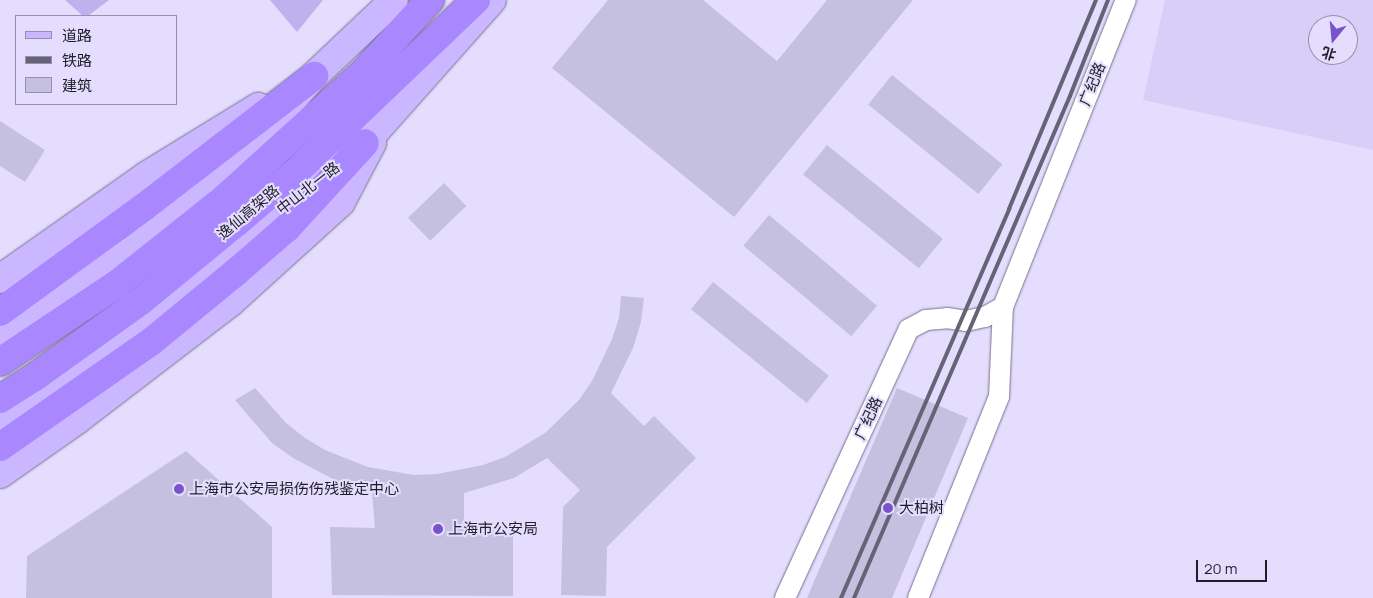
<!DOCTYPE html>
<html>
<head>
<meta charset="utf-8">
<style>
	body { margin:0 }
	#map { position:relative; width:1373px; height:598px; overflow:hidden; background:#e4ddfe; font-family:Manrope,"Noto Sans SC",sans-serif }
	div>[style] { position:absolute }
	[style*='--x'] { left:calc(var(--x)*1px); top:calc(var(--y)*1px); width:calc(var(--w)*1px); rotate:calc(var(--a)*1deg) }
	.built>* { inset:0; background:#d7cff7 }
	.green>* { inset:0; background:#beb1ed }
	.building>* { inset:0; background:#c6c0e0; transform-origin:0 0 }
	.roads { filter:drop-shadow(0 0 1px #77718e) drop-shadow(0 0 1px #77718e) }
	.street>* { height:20px; margin:-10px; padding:0 10px; transform-origin:10px; border-radius:10px; background:#fff }
	.primary>* { height:28px; margin:-14px; padding:0 14px; transform-origin:14px; border-radius:14px; background:#cbb7ff }
	.highway>* { height:28px; margin:-14px; padding:0 14px; transform-origin:14px; border-radius:14px; background:#a987ff }
	.rail>* { height:4px; margin:-2px; padding:0 2px; transform-origin:2px; border-radius:2px; background:#666376 }
	.dots>* { width:14px; height:14px; translate:-50% -50%; box-sizing:border-box; border:2px solid #e4ddfe; border-radius:50% }
	span { translate:-50% -50%; white-space:nowrap; text-align:center; line-height:1.15; -webkit-text-stroke:4px #e4ddfe; paint-order:stroke }
	.street-label { font-size:15px; color:#201e29 }
	.poi-label { font-size:15px; color:#201e29 }
	.left { translate:0 -50%; text-align:left }
	.legend { position:absolute; left:15px; top:15px; width:162px; height:90px; box-sizing:border-box; background:#e4ddfe; border:1px solid #9691a9; margin:0; padding:6px 9px; list-style:none; font-size:15px; color:#201e29 }
	.legend li { display:flex; align-items:center; gap:10px; height:25px }
	.legend b { width:25px; border:1px solid #9691a9 }
	.north { position:absolute; left:1308px; top:15px; width:50px; height:50px; box-sizing:border-box; background:#e4ddfe; border:1px solid #9691a9; border-radius:50%; rotate:197deg; font-size:14px; font-weight:700; line-height:20px; text-align:center; color:#201e29 }
	.north::after { content:''; display:block; margin:auto; width:18px; height:22px; background:#7a53cc; clip-path:polygon(50% 0,100% 100%,50% 72%,0 100%) }
	.scale { position:absolute; left:1196px; top:560px; width:71px; height:22px; box-sizing:border-box; border:2px solid #201e29; border-top:0; padding-left:6px; font-size:15px; line-height:18px; white-space:nowrap; color:#201e29; -webkit-text-stroke:4px #e4ddfe; paint-order:stroke }
</style>
</head>
<body>
<div id="map">
	<div class="built">
		<div style="clip-path:polygon(evenodd,1165px 0,1373px 0,1373px 150px,1143px 100px,1165px 0,1318px 25px,1348px 25px,1348px 55px,1318px 55px,1318px 25px)"></div>
	</div>
	<div class="green">
		<div style="clip-path:polygon(65px 0,109px 0,88px 16px,83px 16px)"></div>
		<div style="clip-path:polygon(270px 0,323px 0,297px 32px)"></div>
	</div>
	<div class="building">
		<div style="clip-path:polygon(608px 0,703px 0,777px 61px,827px 0,913px 0,734px 217px,552px 68px)"></div>
		<div style="left:892px;top:75px;width:142px;height:38px;rotate:39deg"></div>
		<div style="clip-path:polygon(0 121px,45px 150px,25px 182px,0 166px)"></div>
		<div style="left:827px;top:145px;width:149px;height:38px;rotate:39deg"></div>
		<div style="left:444px;top:183px;width:32px;height:50px;rotate:46deg"></div>
		<div style="left:769px;top:215px;width:141px;height:40px;rotate:40deg"></div>
		<div style="left:713px;top:282px;width:149px;height:35px;rotate:39deg"></div>
		<div style="clip-path:polygon(621px 296px,644px 298px,641px 322px,633px 348px,611px 393px,644px 426px,654px 416px,696px 458px,607px 547px,606px 596px,561px 595px,563px 507px,580px 490px,547px 458px,514px 478px,464px 493px,464px 529px,513px 529px,513px 596px,332px 595px,330px 527px,375px 528px,372px 492px,335px 480px,293px 458px,272px 443px,235px 400px,255px 388px,286px 423px,305px 438px,325px 450px,368px 467px,414px 475px,437px 474px,483px 465px,505px 457px,545px 433px,579px 400px,592px 381px,612px 339px,619px 318px)"></div>
		<div style="clip-path:polygon(897px 388px,968px 418px,892px 598px,807px 598px)"></div>
		<div style="clip-path:polygon(186px 451px,272px 527px,272px 598px,26px 598px,27px 556px)"></div>
	</div>
	<div class="roads">
		<div class="street">
			<div style="--x:785;--y:598;--w:296;--a:-65.3"></div>
			<div style="--x:909;--y:329;--w:19;--a:-28"></div>
			<div style="--x:926;--y:320;--w:21;--a:-5"></div>
			<div style="--x:947;--y:318;--w:19;--a:9"></div>
			<div style="--x:966;--y:321;--w:19;--a:-12"></div>
			<div style="--x:985;--y:317;--w:21;--a:-29"></div>
			<div style="--x:918;--y:598;--w:217;--a:-68.1"></div>
			<div style="--x:999;--y:397;--w:90;--a:-87.5"></div>
			<div style="--x:1003;--y:307;--w:331;--a:-68.2"></div>
		</div>
		<div class="primary">
			<div style="--x:0;--y:279;--w:179;--a:-35.2"></div>
			<div style="--x:146;--y:176;--w:132;--a:-31.6"></div>
			<div style="--x:0;--y:338;--w:164;--a:-33.6"></div>
			<div style="--x:137;--y:247;--w:121;--a:-40.3"></div>
			<div style="--x:229;--y:169;--w:126;--a:-47.6"></div>
			<div style="--x:314;--y:76;--w:110;--a:-43.5"></div>
			<div style="--x:0;--y:418;--w:131;--a:-33.4"></div>
			<div style="--x:109;--y:346;--w:327;--a:-38.4"></div>
			<div style="--x:365;--y:143;--w:191;--a:-48.4"></div>
			<div style="--x:0;--y:474;--w:94;--a:-35"></div>
			<div style="--x:77;--y:420;--w:195;--a:-37.5"></div>
			<div style="--x:232;--y:301;--w:147;--a:-42.2"></div>
			<div style="--x:341;--y:202;--w:67;--a:-62.3"></div>
		</div>
		<div class="highway">
			<div style="--x:0;--y:312;--w:178;--a:-36.1"></div>
			<div style="--x:144;--y:207;--w:215;--a:-37.6"></div>
			<div style="--x:0;--y:362;--w:141;--a:-33.7"></div>
			<div style="--x:117;--y:284;--w:138;--a:-38.5"></div>
			<div style="--x:225;--y:198;--w:188;--a:-42.2"></div>
			<div style="--x:364;--y:72;--w:98;--a:-47.5"></div>
			<div style="--x:0;--y:399;--w:43;--a:-32.6"></div>
			<div style="--x:36;--y:376;--w:130;--a:-35.6"></div>
			<div style="--x:142;--y:300;--w:123;--a:-39.4"></div>
			<div style="--x:237;--y:222;--w:77;--a:-40.3"></div>
			<div style="--x:296;--y:172;--w:249;--a:-43.7"></div>
			<div style="--x:0;--y:447;--w:185;--a:-34.9"></div>
			<div style="--x:152;--y:341;--w:109;--a:-39.4"></div>
			<div style="--x:236;--y:272;--w:67;--a:-40.8"></div>
			<div style="--x:287;--y:228;--w:115;--a:-47.5"></div>
		</div>
	</div>
	<div class="rail">
		<div style="--x:841;--y:598;--w:424;--a:-66.6"></div>
		<div style="--x:1009;--y:209;--w:226;--a:-67.4"></div>
		<div style="--x:854;--y:598;--w:546;--a:-66.72"></div>
		<div style="--x:1070;--y:96;--w:103;--a:-68.4"></div>
	</div>
	<div class="dots">
		<div style="left:179px;top:489px;background:#7a53cc"></div>
		<div style="left:888px;top:508px;background:#7a53cc"></div>
		<div style="left:438px;top:529px;background:#7a53cc"></div>
	</div>
	<div class="street-label">
		<span style="left:1092px;top:84px;rotate:-68deg">广纪路</span>
		<span style="left:308px;top:188px;rotate:-38deg">中山北一路</span>
		<span style="left:248px;top:212px;rotate:-40deg">逸仙高架路</span>
		<span style="left:868px;top:418px;rotate:-65deg">广纪路</span>
	</div>
	<div class="poi-label">
		<span class="left" style="left:189px;top:489px">上海市公安局损伤伤残鉴定中心</span>
		<span class="left" style="left:899px;top:508px">大柏树</span>
		<span class="left" style="left:448px;top:529px">上海市公安局</span>
	</div>
	<ul class="legend">
	<li><b style="height:6px;background:#cbb7ff"></b>道路</li>
	<li><b style="height:6px;background:#666376"></b>铁路</li>
	<li><b style="height:14px;background:#c6c0e0"></b>建筑</li>
	</ul>
	<div class="north">北</div>
	<div class="scale">20 m</div>
</div>
</body>
</html>
